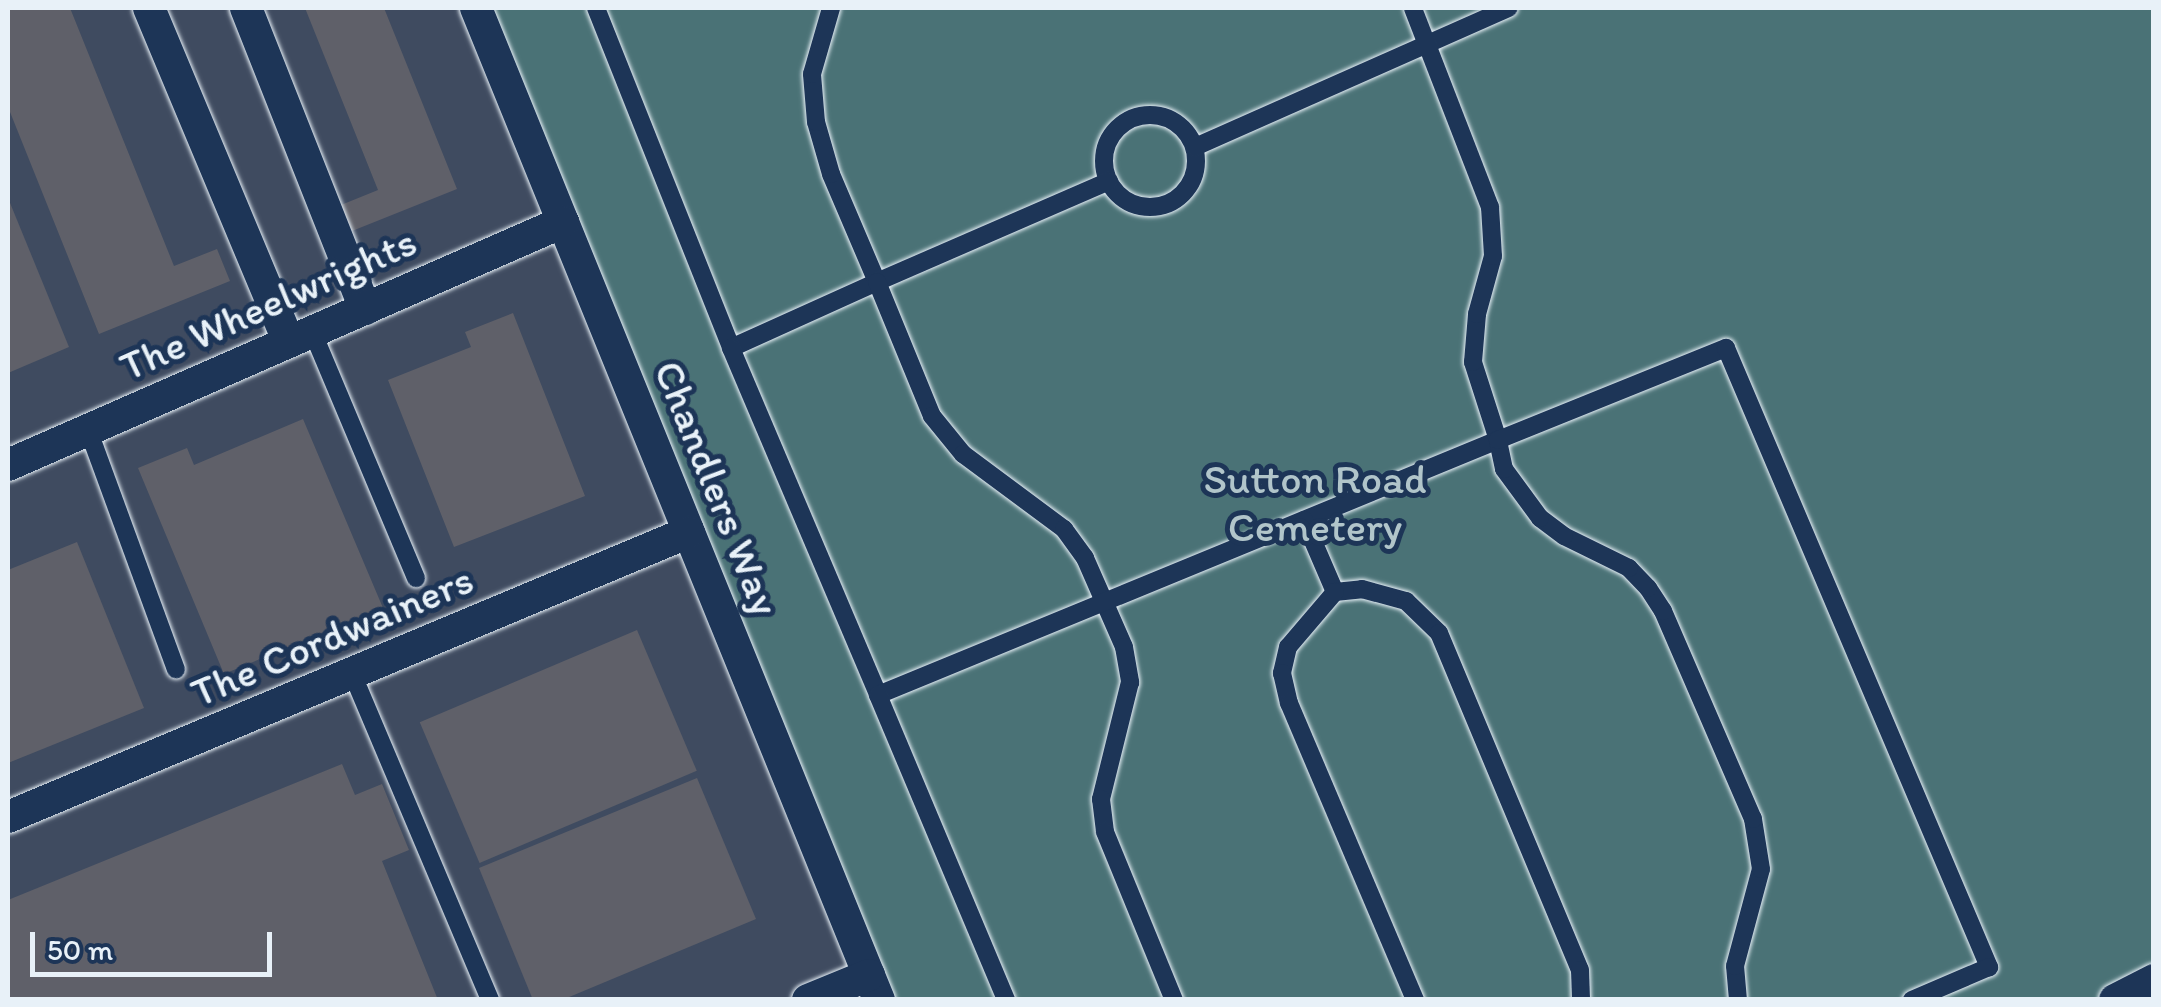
<!DOCTYPE html>
<html>
<head>
<meta charset="utf-8">
<style>
	body { margin:0 }
	#map { position:relative; width:2161px; height:1007px; overflow:hidden; background:#31425c; font-family:Itim,sans-serif }
	div>[style] { position:absolute }
	[style*='--x'] { left:calc(var(--x)*1px); top:calc(var(--y)*1px); width:calc(var(--w)*1px); rotate:calc(var(--a)*1deg) }
	.built>* { inset:0; background:#3f4b60 }
	.green>* { inset:0; background:#4a7276 }
	.building>* { inset:0; background:#5f6069; transform-origin:0 0 }
	.roads { filter:drop-shadow(0 0 2px #e8f1f8) drop-shadow(0 0 2px #e8f1f8) }
	.lane>* { height:18px; margin:-9px; padding:0 9px; transform-origin:9px; border-radius:9px; background:#1d3557 }
	.lane>.ring { margin:-9px; padding:0; box-sizing:content-box; background:none; border:18px solid #1d3557; border-radius:50% }
	.street>* { height:32px; margin:-16px; padding:0 16px; transform-origin:16px; border-radius:16px; background:#1d3557 }
	span { translate:-50% -50%; white-space:nowrap; text-align:center; line-height:1.15; -webkit-text-stroke:10px #1d3557; paint-order:stroke }
	.street-label { font-size:42px; color:#e8f1f8 }
	.park-label { font-size:42px; color:#b1c5ca }
	.frame { position:absolute; inset:0; border:10px solid #e8f1f8; pointer-events:none }
	.scale { position:absolute; left:30px; top:932px; width:242px; height:45px; box-sizing:border-box; border:5px solid #e8f1f8; border-top:0; padding-left:12px; font-size:30px; line-height:35px; white-space:nowrap; color:#e8f1f8; -webkit-text-stroke:8px #1d3557; paint-order:stroke }
</style>
</head>
<body>
<div id="map">
	<div class="built">
		<div style="clip-path:polygon(8px 8px,468px 8px,876px 999px,8px 999px)"></div>
	</div>
	<div class="green">
		<div style="clip-path:polygon(476px 8px,2153px 8px,2153px 980px,2115px 1000px,879px 999px)"></div>
	</div>
	<div class="building">
		<div style="clip-path:polygon(8px 8px,70px 8px,174px 266px,217px 249px,230px 281px,99px 334px,8px 107px)"></div>
		<div style="clip-path:polygon(305px 8px,384px 8px,457px 189px,352px 231px,341px 205px,378px 190px)"></div>
		<div style="clip-path:polygon(8px 198px,69px 347px,8px 373px)"></div>
		<div style="clip-path:polygon(513px 313px,585px 496px,454px 547px,388px 380px,471px 347px,465px 332px)"></div>
		<div style="clip-path:polygon(303px 419px,383px 608px,224px 674px,138px 468px,187px 448px,194px 465px)"></div>
		<div style="clip-path:polygon(77px 542px,144px 708px,8px 763px,8px 570px)"></div>
		<div style="left:637px;top:630px;width:153px;height:236px;rotate:67deg"></div>
		<div style="clip-path:polygon(342px 764px,355px 795px,382px 784px,409px 850px,382px 861px,438px 1000px,8px 1000px,8px 900px)"></div>
		<div style="clip-path:polygon(697px 778px,756px 919px,562px 1000px,533px 1000px,479px 868px)"></div>
	</div>
	<div class="roads">
		<div class="lane">
			<div style="--x:596;--y:8;--w:366;--a:68.3"></div>
			<div style="--x:731;--y:348;--w:160;--a:-24.3"></div>
			<div style="--x:877;--y:282;--w:117;--a:-113.1"></div>
			<div style="--x:831;--y:174;--w:54;--a:-106.1"></div>
			<div style="--x:816;--y:122;--w:48;--a:-94.8"></div>
			<div style="--x:812;--y:74;--w:69;--a:-73.9"></div>
			<div class="ring" style="left:1104px;top:115px;width:74px;height:74px"></div>
			<div style="--x:1195;--y:147;--w:343;--a:-23.9"></div>
			<div style="--x:1109;--y:181;--w:253;--a:156.5"></div>
			<div style="--x:877;--y:282;--w:145;--a:67.7"></div>
			<div style="--x:932;--y:416;--w:49;--a:50.8"></div>
			<div style="--x:963;--y:454;--w:126;--a:36.6"></div>
			<div style="--x:1064;--y:529;--w:36;--a:54"></div>
			<div style="--x:1085;--y:558;--w:97;--a:66.3"></div>
			<div style="--x:1124;--y:647;--w:36;--a:80"></div>
			<div style="--x:1130;--y:682;--w:121;--a:103.9"></div>
			<div style="--x:1101;--y:799;--w:33;--a:83"></div>
			<div style="--x:1105;--y:832;--w:182;--a:67.7"></div>
			<div style="--x:313;--y:333;--w:266;--a:67.2"></div>
			<div style="--x:731;--y:348;--w:377;--a:67"></div>
			<div style="--x:878;--y:695;--w:670;--a:-22.36"></div>
			<div style="--x:1498;--y:440;--w:82;--a:-107.8"></div>
			<div style="--x:1473;--y:362;--w:48;--a:-85.2"></div>
			<div style="--x:1477;--y:314;--w:60;--a:-74.6"></div>
			<div style="--x:1493;--y:256;--w:49;--a:-93.5"></div>
			<div style="--x:1490;--y:207;--w:213;--a:-111.2"></div>
			<div style="--x:88;--y:429;--w:256;--a:69.9"></div>
			<div style="--x:1304;--y:520;--w:78;--a:66.7"></div>
			<div style="--x:1335;--y:592;--w:27;--a:-6"></div>
			<div style="--x:1362;--y:589;--w:46;--a:15.3"></div>
			<div style="--x:1406;--y:601;--w:46;--a:44.1"></div>
			<div style="--x:1439;--y:633;--w:365;--a:67.3"></div>
			<div style="--x:1580;--y:970;--w:30;--a:88"></div>
			<div style="--x:1335;--y:592;--w:72;--a:130.5"></div>
			<div style="--x:1288;--y:647;--w:27;--a:103"></div>
			<div style="--x:1282;--y:673;--w:31;--a:77"></div>
			<div style="--x:1289;--y:703;--w:323;--a:67"></div>
			<div style="--x:352;--y:673;--w:355;--a:67.1"></div>
			<div style="--x:878;--y:695;--w:331;--a:67.2"></div>
			<div style="--x:1738;--y:1000;--w:34;--a:-95"></div>
			<div style="--x:1735;--y:966;--w:100;--a:-75"></div>
			<div style="--x:1761;--y:869;--w:51;--a:-99.1"></div>
			<div style="--x:1753;--y:819;--w:227;--a:-113.4"></div>
			<div style="--x:1663;--y:611;--w:27;--a:-123"></div>
			<div style="--x:1648;--y:588;--w:28;--a:-134"></div>
			<div style="--x:1629;--y:568;--w:72;--a:-153.8"></div>
			<div style="--x:1564;--y:536;--w:30;--a:-143"></div>
			<div style="--x:1540;--y:518;--w:61;--a:-126.3"></div>
			<div style="--x:1504;--y:469;--w:30;--a:-102"></div>
			<div style="--x:1498;--y:440;--w:246;--a:-22"></div>
			<div style="--x:1726;--y:348;--w:673;--a:66.98"></div>
			<div style="--x:1989;--y:967;--w:84;--a:156.8"></div>
		</div>
		<div class="street">
			<div style="--x:149;--y:8;--w:362;--a:67.3"></div>
			<div style="--x:246;--y:8;--w:324;--a:68.4"></div>
			<div style="--x:476;--y:8;--w:1071;--a:67.89"></div>
			<div style="--x:8;--y:465;--w:606;--a:-23.65"></div>
			<div style="--x:8;--y:817;--w:738;--a:-22.71"></div>
			<div style="--x:808;--y:1000;--w:66;--a:-22.3"></div>
			<div style="--x:2115;--y:1000;--w:44;--a:-27.1"></div>
		</div>
	</div>
	<div class="street-label">
		<span style="left:268px;top:304px;rotate:-24deg">The Wheelwrights</span>
		<span style="left:717px;top:488px;rotate:68deg">Chandlers Way</span>
		<span style="left:332px;top:636px;rotate:-23deg">The Cordwainers</span>
	</div>
	<div class="park-label">
		<span style="left:1315px;top:503px">Sutton Road<br>Cemetery</span>
	</div>
	<div class="frame"></div>
	<div class="scale">50 m</div>
</div>
</body>
</html>
